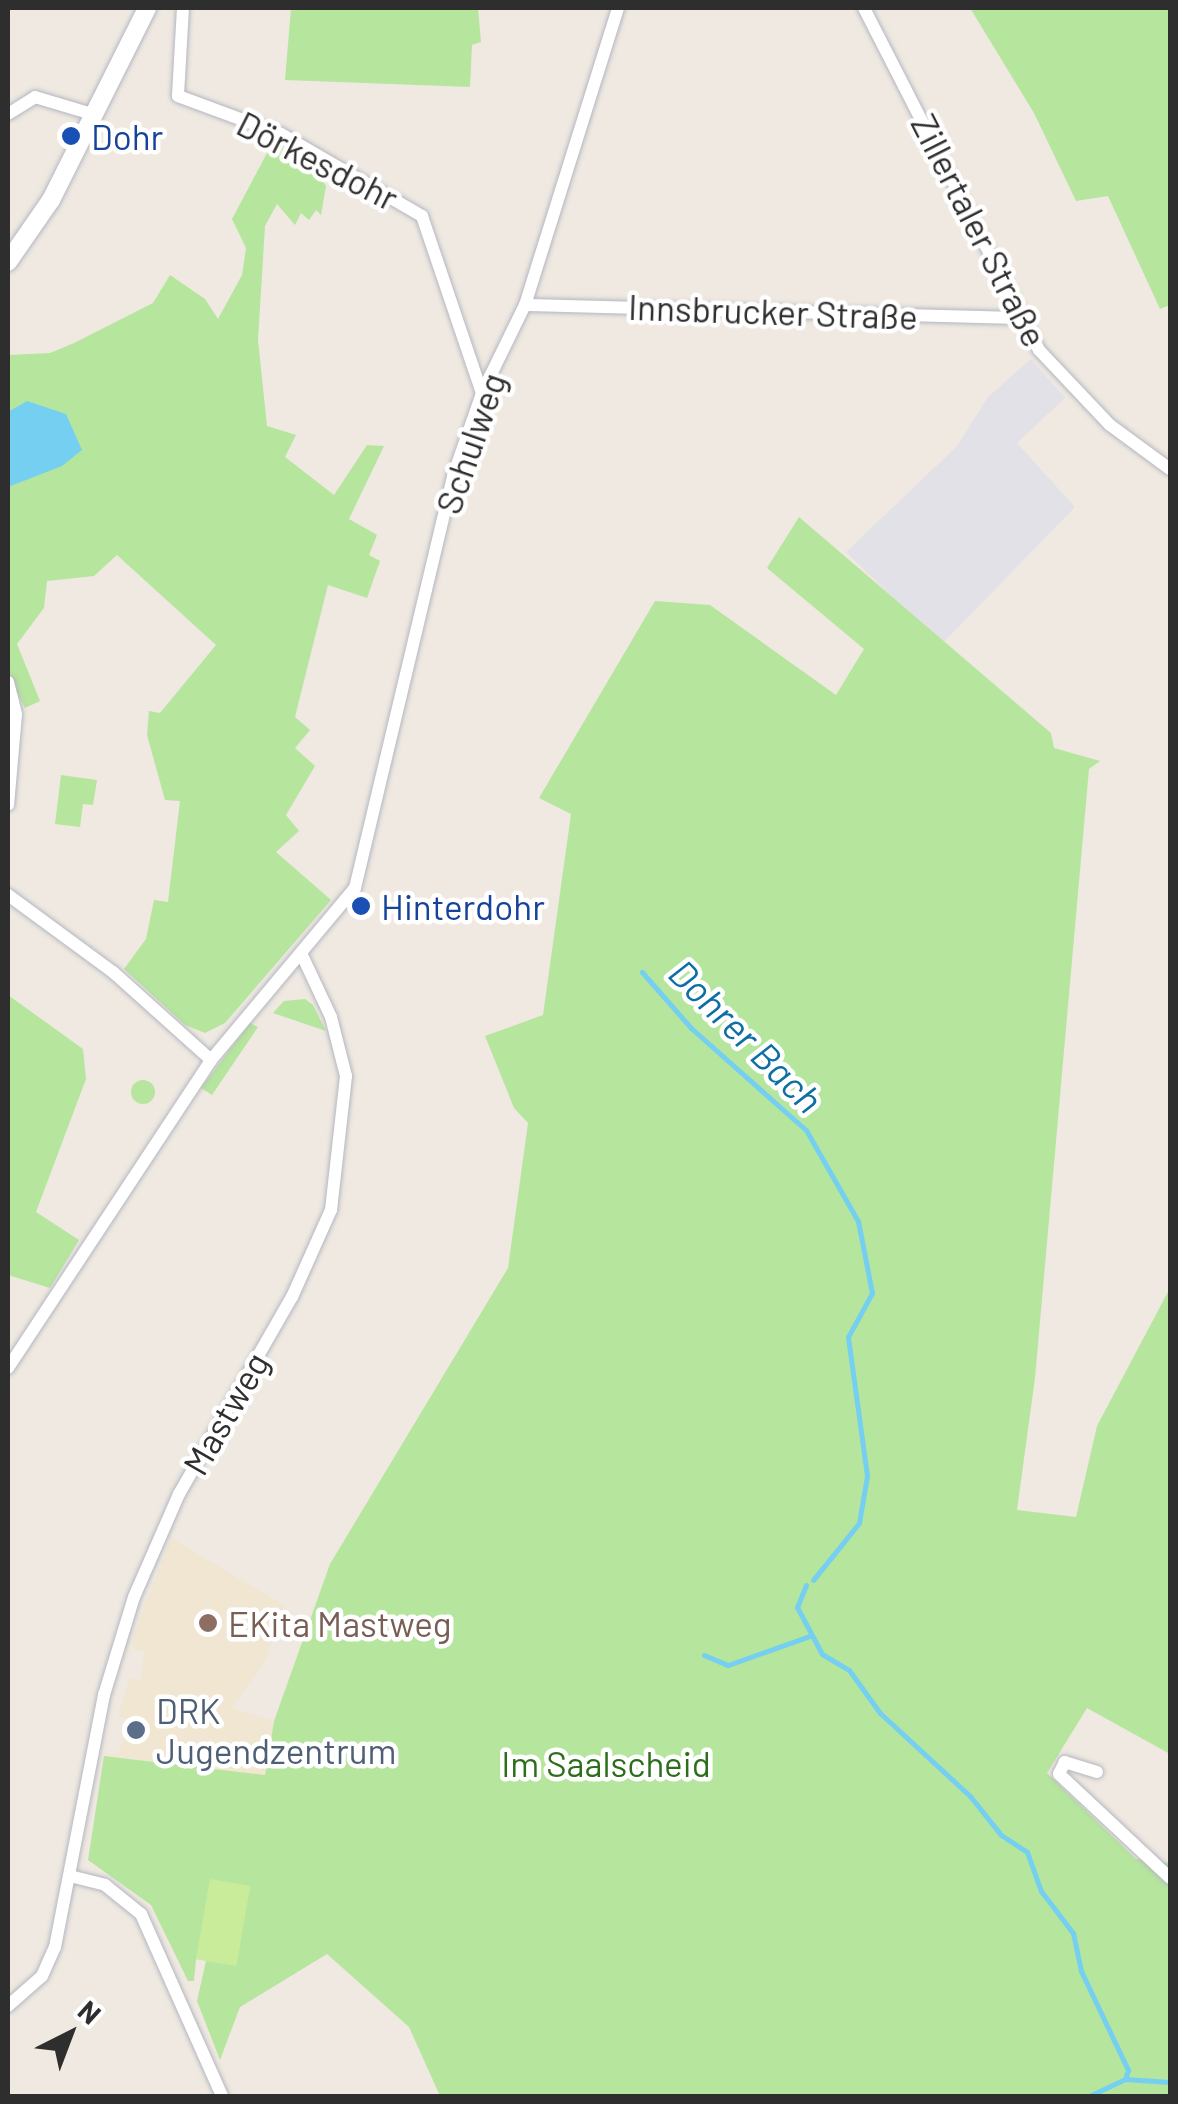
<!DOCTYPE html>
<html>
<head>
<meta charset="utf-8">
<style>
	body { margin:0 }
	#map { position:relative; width:1178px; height:2104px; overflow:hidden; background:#efe9e1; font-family:Barlow,sans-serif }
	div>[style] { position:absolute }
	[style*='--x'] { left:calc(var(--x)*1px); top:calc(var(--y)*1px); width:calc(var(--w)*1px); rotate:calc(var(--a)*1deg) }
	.industrial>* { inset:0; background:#e3e1e8 }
	.education>* { inset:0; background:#f0e6d1 }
	.green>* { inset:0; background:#b6e59e }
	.round { border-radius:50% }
	.pitch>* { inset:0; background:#c9ec9a; transform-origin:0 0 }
	.water>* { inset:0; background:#75cff0 }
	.stream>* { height:5px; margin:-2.5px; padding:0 2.5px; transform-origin:2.5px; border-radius:2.5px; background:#75cff0 }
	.roads { filter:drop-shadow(0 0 2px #b4b7c1) drop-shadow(0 0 2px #b4b7c1) }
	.minor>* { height:12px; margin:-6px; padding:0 6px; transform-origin:6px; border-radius:6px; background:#fff }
	.secondary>* { height:18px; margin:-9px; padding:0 9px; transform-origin:9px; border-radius:9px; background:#fff }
	.dots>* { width:28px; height:28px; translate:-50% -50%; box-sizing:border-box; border:5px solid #fff; border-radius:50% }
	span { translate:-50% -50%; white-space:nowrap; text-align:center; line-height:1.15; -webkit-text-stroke:9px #fff; paint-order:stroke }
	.transit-label { font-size:35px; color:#164399 }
	.left { translate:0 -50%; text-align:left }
	.street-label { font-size:35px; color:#2e2e2e }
	.education-label { font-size:35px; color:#785e54 }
	.service-label { font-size:35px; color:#4e5e75 }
	.park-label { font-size:35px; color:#2c6e1b }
	.water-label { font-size:38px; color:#0d6fa3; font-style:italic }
	.frame { position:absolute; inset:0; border:10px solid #2e2e2e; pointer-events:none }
	.north { position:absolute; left:20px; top:1984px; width:100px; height:100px; -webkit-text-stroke:8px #fff; paint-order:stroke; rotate:42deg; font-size:28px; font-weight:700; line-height:40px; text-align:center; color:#2e2e2e }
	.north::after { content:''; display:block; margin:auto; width:35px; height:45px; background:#2e2e2e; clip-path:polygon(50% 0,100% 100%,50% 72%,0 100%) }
</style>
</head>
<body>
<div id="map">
	<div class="industrial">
		<div style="clip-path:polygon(1031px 359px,1065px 398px,1017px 443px,1075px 507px,941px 645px,846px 552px,957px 446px,988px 397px)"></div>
	</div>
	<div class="education">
		<div style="clip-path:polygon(171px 1538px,284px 1605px,266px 1659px,232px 1708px,274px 1721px,265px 1775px,105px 1755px,118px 1753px,130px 1720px,118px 1716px,130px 1678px,141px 1680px,144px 1652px,133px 1649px,134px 1634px)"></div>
	</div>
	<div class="green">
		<div style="clip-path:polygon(291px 8px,478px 8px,481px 42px,472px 45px,470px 87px,285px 80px)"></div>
		<div style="clip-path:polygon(970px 8px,1170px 8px,1170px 305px,1160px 309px,1108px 196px,1076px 201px,1034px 113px)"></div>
		<div style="clip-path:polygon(274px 140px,308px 158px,326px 186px,321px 215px,316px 210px,309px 220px,301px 213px,295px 225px,277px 204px,265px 226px,258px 340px,267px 426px,296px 435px,285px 457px,334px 495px,367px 445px,384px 446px,349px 519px,377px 535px,369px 555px,380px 561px,367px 598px,328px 585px,295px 717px,310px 730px,295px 748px,315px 766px,286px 815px,299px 831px,276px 852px,331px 900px,225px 1023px,205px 1033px,185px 1025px,124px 969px,146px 939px,154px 900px,168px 902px,180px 801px,165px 800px,147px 735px,149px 711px,160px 713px,216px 645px,117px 555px,94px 576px,47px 581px,44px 608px,17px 644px,40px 701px,25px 708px,8px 676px,8px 355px,50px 353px,74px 343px,153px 303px,170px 275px,205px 299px,218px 319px,242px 275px,246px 248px,232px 219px)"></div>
		<div style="clip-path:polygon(799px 517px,1051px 733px,1054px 748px,1100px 761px,1089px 769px,1035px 1378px,1017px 1510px,1076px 1517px,1097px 1426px,1170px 1288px,1170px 1754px,1087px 1708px,1047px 1773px,1136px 1859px,1170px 1863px,1170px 2096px,440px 2096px,409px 2027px,327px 1954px,240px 2007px,220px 2060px,197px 2001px,206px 1961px,236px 1966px,196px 1959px,194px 1981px,188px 1981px,151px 1905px,88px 1860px,104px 1756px,265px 1775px,274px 1721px,330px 1564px,508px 1268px,528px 1123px,514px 1108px,485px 1036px,543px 1015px,571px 814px,539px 798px,655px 601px,710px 605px,836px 695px,864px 649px,767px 568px)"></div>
		<div style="clip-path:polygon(61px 775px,97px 780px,93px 805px,83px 804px,80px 827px,55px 824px)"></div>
		<div style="clip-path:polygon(8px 995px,83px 1049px,86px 1079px,36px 1212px,79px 1240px,50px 1288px,8px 1275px)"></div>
		<div style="clip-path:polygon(305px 999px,313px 1005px,326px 1031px,273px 1013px,284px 1001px)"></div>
		<div style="clip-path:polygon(250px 1023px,258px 1027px,212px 1095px,201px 1088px)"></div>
		<div class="round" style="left:131px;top:1080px;width:24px;height:24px"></div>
	</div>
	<div class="pitch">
		<div style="left:210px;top:1879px;width:41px;height:81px;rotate:10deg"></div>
	</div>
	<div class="water">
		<div style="clip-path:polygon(27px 401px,66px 414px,82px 450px,62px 466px,8px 487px,8px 412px)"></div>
	</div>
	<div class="stream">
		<div style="--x:642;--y:972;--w:74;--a:48.8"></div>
		<div style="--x:691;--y:1028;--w:154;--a:41.6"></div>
		<div style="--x:806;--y:1130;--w:105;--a:60.3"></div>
		<div style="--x:858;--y:1221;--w:73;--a:79"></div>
		<div style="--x:872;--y:1293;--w:50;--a:118.6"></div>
		<div style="--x:848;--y:1337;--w:140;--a:82.2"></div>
		<div style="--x:867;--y:1476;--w:48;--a:99.7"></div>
		<div style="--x:859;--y:1523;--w:73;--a:128.9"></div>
		<div style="--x:806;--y:1585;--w:24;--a:112"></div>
		<div style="--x:797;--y:1607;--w:53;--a:62"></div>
		<div style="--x:822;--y:1654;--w:31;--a:31"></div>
		<div style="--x:849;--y:1670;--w:53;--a:54.2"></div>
		<div style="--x:880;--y:1713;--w:122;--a:42.7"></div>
		<div style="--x:970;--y:1796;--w:50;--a:51.5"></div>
		<div style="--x:1001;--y:1835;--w:31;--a:33"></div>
		<div style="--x:1027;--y:1852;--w:41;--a:70.3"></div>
		<div style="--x:1041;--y:1891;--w:53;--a:52.7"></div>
		<div style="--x:1073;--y:1933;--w:39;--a:78"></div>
		<div style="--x:1081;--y:1971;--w:110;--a:64.6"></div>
		<div style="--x:1128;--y:2070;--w:9;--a:108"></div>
		<div style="--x:704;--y:1655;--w:26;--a:23"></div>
		<div style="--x:728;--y:1665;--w:87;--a:-19.5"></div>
		<div style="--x:1089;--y:2096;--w:40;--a:-25"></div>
		<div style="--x:1125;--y:2079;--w:45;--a:3.8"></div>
	</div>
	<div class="roads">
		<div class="minor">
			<div style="--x:183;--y:8;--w:88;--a:93.3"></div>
			<div style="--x:178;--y:96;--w:110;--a:20.3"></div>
			<div style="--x:281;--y:134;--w:163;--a:30.2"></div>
			<div style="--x:422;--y:216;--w:187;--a:71.3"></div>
			<div style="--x:864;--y:8;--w:384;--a:62.9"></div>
			<div style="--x:1039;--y:350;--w:103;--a:46.6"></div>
			<div style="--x:1110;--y:425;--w:74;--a:36.3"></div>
			<div style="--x:8;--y:114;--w:32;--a:-32"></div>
			<div style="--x:35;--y:97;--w:63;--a:16.7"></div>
			<div style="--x:525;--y:305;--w:496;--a:1.5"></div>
			<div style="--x:8;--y:682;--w:33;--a:76"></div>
			<div style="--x:16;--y:714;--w:91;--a:95"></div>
			<div style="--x:8;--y:895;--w:130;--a:36.3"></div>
			<div style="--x:113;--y:972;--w:132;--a:41.9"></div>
			<div style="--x:8;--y:1368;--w:369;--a:-56.6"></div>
			<div style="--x:211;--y:1060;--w:224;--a:-50.1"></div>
			<div style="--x:355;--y:888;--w:423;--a:-76.6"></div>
			<div style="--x:453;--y:476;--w:88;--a:-70.7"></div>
			<div style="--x:482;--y:393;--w:98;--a:-64"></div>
			<div style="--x:525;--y:305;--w:311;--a:-72.6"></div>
			<div style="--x:1097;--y:1772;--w:34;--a:-163"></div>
			<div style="--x:1065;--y:1762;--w:13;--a:117"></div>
			<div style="--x:1059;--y:1774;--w:152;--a:43.1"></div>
			<div style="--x:70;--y:1876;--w:36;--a:14"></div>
			<div style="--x:105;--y:1885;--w:46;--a:38.9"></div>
			<div style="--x:141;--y:1914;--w:199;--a:66"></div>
			<div style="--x:8;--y:2006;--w:45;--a:-41.4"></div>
			<div style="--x:42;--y:1976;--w:32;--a:-66"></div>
			<div style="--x:55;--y:1947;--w:257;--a:-79"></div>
			<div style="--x:104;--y:1695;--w:102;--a:-73"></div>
			<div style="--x:134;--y:1597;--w:112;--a:-66.4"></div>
			<div style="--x:179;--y:1494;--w:227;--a:-60.2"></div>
			<div style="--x:292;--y:1297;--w:95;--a:-65.9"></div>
			<div style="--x:331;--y:1210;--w:135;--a:-83.6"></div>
			<div style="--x:346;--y:1076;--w:61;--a:-104.3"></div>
			<div style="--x:331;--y:1017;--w:68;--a:-115.1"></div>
		</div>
		<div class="secondary">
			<div style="--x:8;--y:262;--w:75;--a:-55.3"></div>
			<div style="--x:51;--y:200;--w:215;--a:-63.4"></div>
		</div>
	</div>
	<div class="dots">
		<div style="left:71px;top:136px;background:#1a4fb4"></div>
		<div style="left:361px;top:906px;background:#1a4fb4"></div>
		<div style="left:208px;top:1623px;background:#8d6e63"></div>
		<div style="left:136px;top:1730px;background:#5c6f8a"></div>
	</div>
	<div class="transit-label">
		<span class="left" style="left:91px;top:136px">Dohr</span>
		<span class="left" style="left:381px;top:906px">Hinterdohr</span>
	</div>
	<div class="street-label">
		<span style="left:318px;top:160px;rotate:27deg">Dörkesdohr</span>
		<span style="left:980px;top:230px;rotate:63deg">Zillertaler Straße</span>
		<span style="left:773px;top:311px;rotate:2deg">Innsbrucker Straße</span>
		<span style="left:470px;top:443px;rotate:-71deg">Schulweg</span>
		<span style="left:225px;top:1413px;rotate:-60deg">Mastweg</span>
	</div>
	<div class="education-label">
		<span class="left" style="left:228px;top:1623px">EKita Mastweg</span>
	</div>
	<div class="service-label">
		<span class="left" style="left:156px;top:1730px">DRK<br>Jugendzentrum</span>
	</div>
	<div class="park-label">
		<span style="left:606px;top:1763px">Im Saalscheid</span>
	</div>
	<div class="water-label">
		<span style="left:746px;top:1036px;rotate:45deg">Dohrer Bach</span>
	</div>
	<div class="frame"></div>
	<div class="north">N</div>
</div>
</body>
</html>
